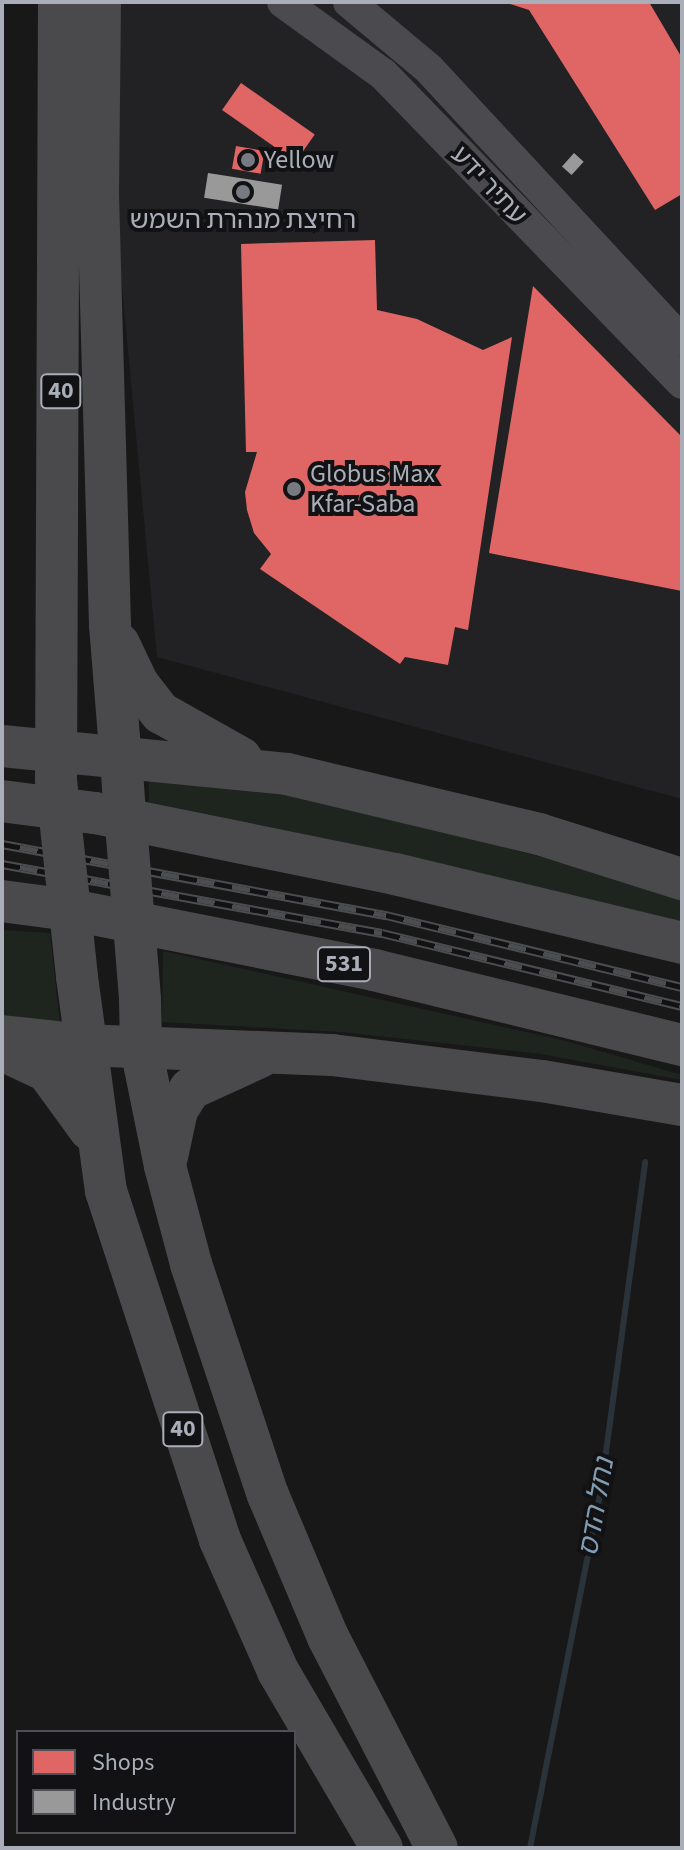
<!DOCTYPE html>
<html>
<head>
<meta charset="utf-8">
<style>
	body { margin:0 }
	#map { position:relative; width:684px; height:1850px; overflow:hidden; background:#181818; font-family:"Source Sans 3","Noto Sans Hebrew",sans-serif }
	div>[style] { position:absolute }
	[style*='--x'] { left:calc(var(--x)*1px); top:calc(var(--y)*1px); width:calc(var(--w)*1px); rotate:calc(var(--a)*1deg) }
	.built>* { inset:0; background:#222224 }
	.green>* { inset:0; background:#1e251f }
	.shops>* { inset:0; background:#e06666; transform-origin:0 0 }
	.industry>* { inset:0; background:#999; transform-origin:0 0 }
	.stream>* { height:6px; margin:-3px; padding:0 3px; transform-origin:3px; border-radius:3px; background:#2b333a }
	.secondary>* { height:32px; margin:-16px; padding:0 16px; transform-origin:16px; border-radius:16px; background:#4b4b4f }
	.highway>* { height:42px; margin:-21px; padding:0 21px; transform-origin:21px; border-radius:21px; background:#4a4a4d }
	.rail>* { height:9px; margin-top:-4.5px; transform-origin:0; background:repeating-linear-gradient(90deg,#121214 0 18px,#4c4d4f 0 36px); box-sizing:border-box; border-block:2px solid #4c4d4f }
	.highway-bridge>* { height:42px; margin:-21px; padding:0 21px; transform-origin:21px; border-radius:21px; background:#4a4a4d }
	.dots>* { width:22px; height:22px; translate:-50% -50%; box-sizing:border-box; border:4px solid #121214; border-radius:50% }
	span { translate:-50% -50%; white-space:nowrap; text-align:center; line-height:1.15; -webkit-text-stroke:8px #121214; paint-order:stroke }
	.shield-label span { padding:2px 6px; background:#121214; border:2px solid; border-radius:6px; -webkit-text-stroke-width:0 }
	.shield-label { font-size:24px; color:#aaaeb8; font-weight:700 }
	.poi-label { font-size:26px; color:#aaaeb8 }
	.left { translate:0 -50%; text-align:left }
	.street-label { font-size:26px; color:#aaaeb8 }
	.water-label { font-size:28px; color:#829cb2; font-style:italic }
	.frame { position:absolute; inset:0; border:4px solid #aaaeb8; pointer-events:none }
	.legend { position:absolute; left:16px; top:1730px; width:280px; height:104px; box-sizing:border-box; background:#121214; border:2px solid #4f5056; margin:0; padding:10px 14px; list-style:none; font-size:24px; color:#aaaeb8 }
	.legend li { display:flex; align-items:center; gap:16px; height:40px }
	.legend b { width:40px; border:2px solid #4f5056 }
</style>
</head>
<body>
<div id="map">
	<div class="built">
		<div style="clip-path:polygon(118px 2px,682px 2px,682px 799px,157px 657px,119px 255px)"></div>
	</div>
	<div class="green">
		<div style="clip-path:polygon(149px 770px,305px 794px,597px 872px,682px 900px,682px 922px,149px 803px)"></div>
		<div style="clip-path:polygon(2px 930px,50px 933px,60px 1024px,2px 1015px)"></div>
		<div style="clip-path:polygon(163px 951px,566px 1041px,682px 1075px,682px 1080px,541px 1054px,341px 1032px,162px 1022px)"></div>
	</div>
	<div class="shops">
		<div style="clip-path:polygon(504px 2px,649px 2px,682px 58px,682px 194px,655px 210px,529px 10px)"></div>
		<div style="left:241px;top:83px;width:90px;height:33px;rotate:35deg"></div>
		<div style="left:236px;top:146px;width:29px;height:23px;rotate:10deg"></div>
		<div style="clip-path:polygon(375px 240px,377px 310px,417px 319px,483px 350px,512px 337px,468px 630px,455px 627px,448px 665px,405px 657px,400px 664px,260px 569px,271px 554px,254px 533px,247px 510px,245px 492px,257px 452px,246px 452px,241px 244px)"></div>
		<div style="clip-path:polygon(533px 286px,682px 437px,682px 591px,489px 553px)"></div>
	</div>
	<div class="industry">
		<div style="left:574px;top:153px;width:13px;height:18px;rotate:42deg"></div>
		<div style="left:208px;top:173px;width:75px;height:25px;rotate:9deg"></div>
	</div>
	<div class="stream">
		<div style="--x:530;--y:1848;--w:366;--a:-78.8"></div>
		<div style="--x:601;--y:1489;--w:330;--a:-82.3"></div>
	</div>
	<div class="secondary">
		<div style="--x:283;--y:2;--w:123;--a:35.8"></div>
		<div style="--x:383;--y:74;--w:430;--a:45.9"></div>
		<div style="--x:349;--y:2;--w:104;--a:39.9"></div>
		<div style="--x:429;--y:69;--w:371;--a:47.1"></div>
	</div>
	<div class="highway">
		<div style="--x:100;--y:2;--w:193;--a:90.6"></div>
		<div style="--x:98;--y:195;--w:430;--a:88.4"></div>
		<div style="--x:110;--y:625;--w:163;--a:85.4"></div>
		<div style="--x:119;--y:644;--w:44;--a:64.6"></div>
		<div style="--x:138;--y:684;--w:37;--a:52"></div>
		<div style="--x:161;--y:713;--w:92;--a:29.4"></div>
		<div style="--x:2;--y:746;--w:286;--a:5.6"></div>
		<div style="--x:287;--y:774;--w:259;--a:13.4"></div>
		<div style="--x:539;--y:834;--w:150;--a:17.5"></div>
		<div style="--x:56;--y:780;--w:778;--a:-89.78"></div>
		<div style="--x:2;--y:801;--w:94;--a:7.4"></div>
		<div style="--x:95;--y:813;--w:306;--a:11.5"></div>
		<div style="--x:395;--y:874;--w:295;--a:13.5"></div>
		<div style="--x:2;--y:901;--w:76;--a:7.6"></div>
		<div style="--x:77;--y:911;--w:303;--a:11.2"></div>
		<div style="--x:374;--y:970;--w:317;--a:13.7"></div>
		<div style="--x:77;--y:977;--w:216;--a:82.3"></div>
		<div style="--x:106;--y:1191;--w:367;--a:71.9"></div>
		<div style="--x:220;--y:1540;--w:143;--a:66.1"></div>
		<div style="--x:278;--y:1671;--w:205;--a:59.6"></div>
		<div style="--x:140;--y:999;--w:49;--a:88.8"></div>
		<div style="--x:141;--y:1048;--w:120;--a:78.5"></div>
		<div style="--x:165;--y:1166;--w:101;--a:75.1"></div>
		<div style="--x:191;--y:1264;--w:243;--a:71.6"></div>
		<div style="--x:268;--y:1495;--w:154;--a:67.1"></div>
		<div style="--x:328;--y:1637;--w:237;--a:62.7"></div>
		<div style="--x:2;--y:1036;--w:81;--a:6.3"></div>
		<div style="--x:83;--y:1045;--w:249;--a:2.3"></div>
		<div style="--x:332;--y:1055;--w:212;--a:7.1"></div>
		<div style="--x:542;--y:1081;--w:142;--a:9.7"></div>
		<div style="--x:2;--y:1050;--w:50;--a:25"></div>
		<div style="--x:47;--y:1071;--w:73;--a:53.9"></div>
		<div style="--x:167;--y:1157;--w:48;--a:-78"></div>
		<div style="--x:177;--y:1110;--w:25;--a:-58"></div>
		<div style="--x:190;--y:1089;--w:77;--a:-24.6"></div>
	</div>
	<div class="rail">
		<div style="--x:2;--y:844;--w:391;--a:10.5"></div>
		<div style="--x:386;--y:915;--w:305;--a:13.7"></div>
		<div style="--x:2;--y:864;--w:386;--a:10.3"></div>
		<div style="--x:382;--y:933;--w:309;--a:13.7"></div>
	</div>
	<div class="highway-bridge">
		<div style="--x:56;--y:780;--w:198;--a:83.9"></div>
		<div style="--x:123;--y:787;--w:213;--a:85.4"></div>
	</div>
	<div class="dots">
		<div style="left:248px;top:160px;background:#777a80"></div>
		<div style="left:243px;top:192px;background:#777a80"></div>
		<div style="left:294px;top:489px;background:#777a80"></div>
	</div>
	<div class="shield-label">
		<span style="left:61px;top:391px">40</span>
		<span style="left:344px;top:964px">531</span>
		<span style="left:183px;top:1429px">40</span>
	</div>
	<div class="poi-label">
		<span class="left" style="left:264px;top:160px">Yellow</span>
		<span style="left:243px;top:220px">רחיצת מנהרת השמש</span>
		<span class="left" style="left:310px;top:489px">Globus Max<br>Kfar-Saba</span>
	</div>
	<div class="street-label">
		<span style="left:489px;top:185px;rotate:47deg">עתיר ידע</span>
	</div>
	<div class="water-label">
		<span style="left:596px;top:1507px;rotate:-80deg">נחל הדס</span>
	</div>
	<div class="frame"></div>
	<ul class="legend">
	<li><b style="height:22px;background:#e06666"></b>Shops</li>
	<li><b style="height:22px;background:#999"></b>Industry</li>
	</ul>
</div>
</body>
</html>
